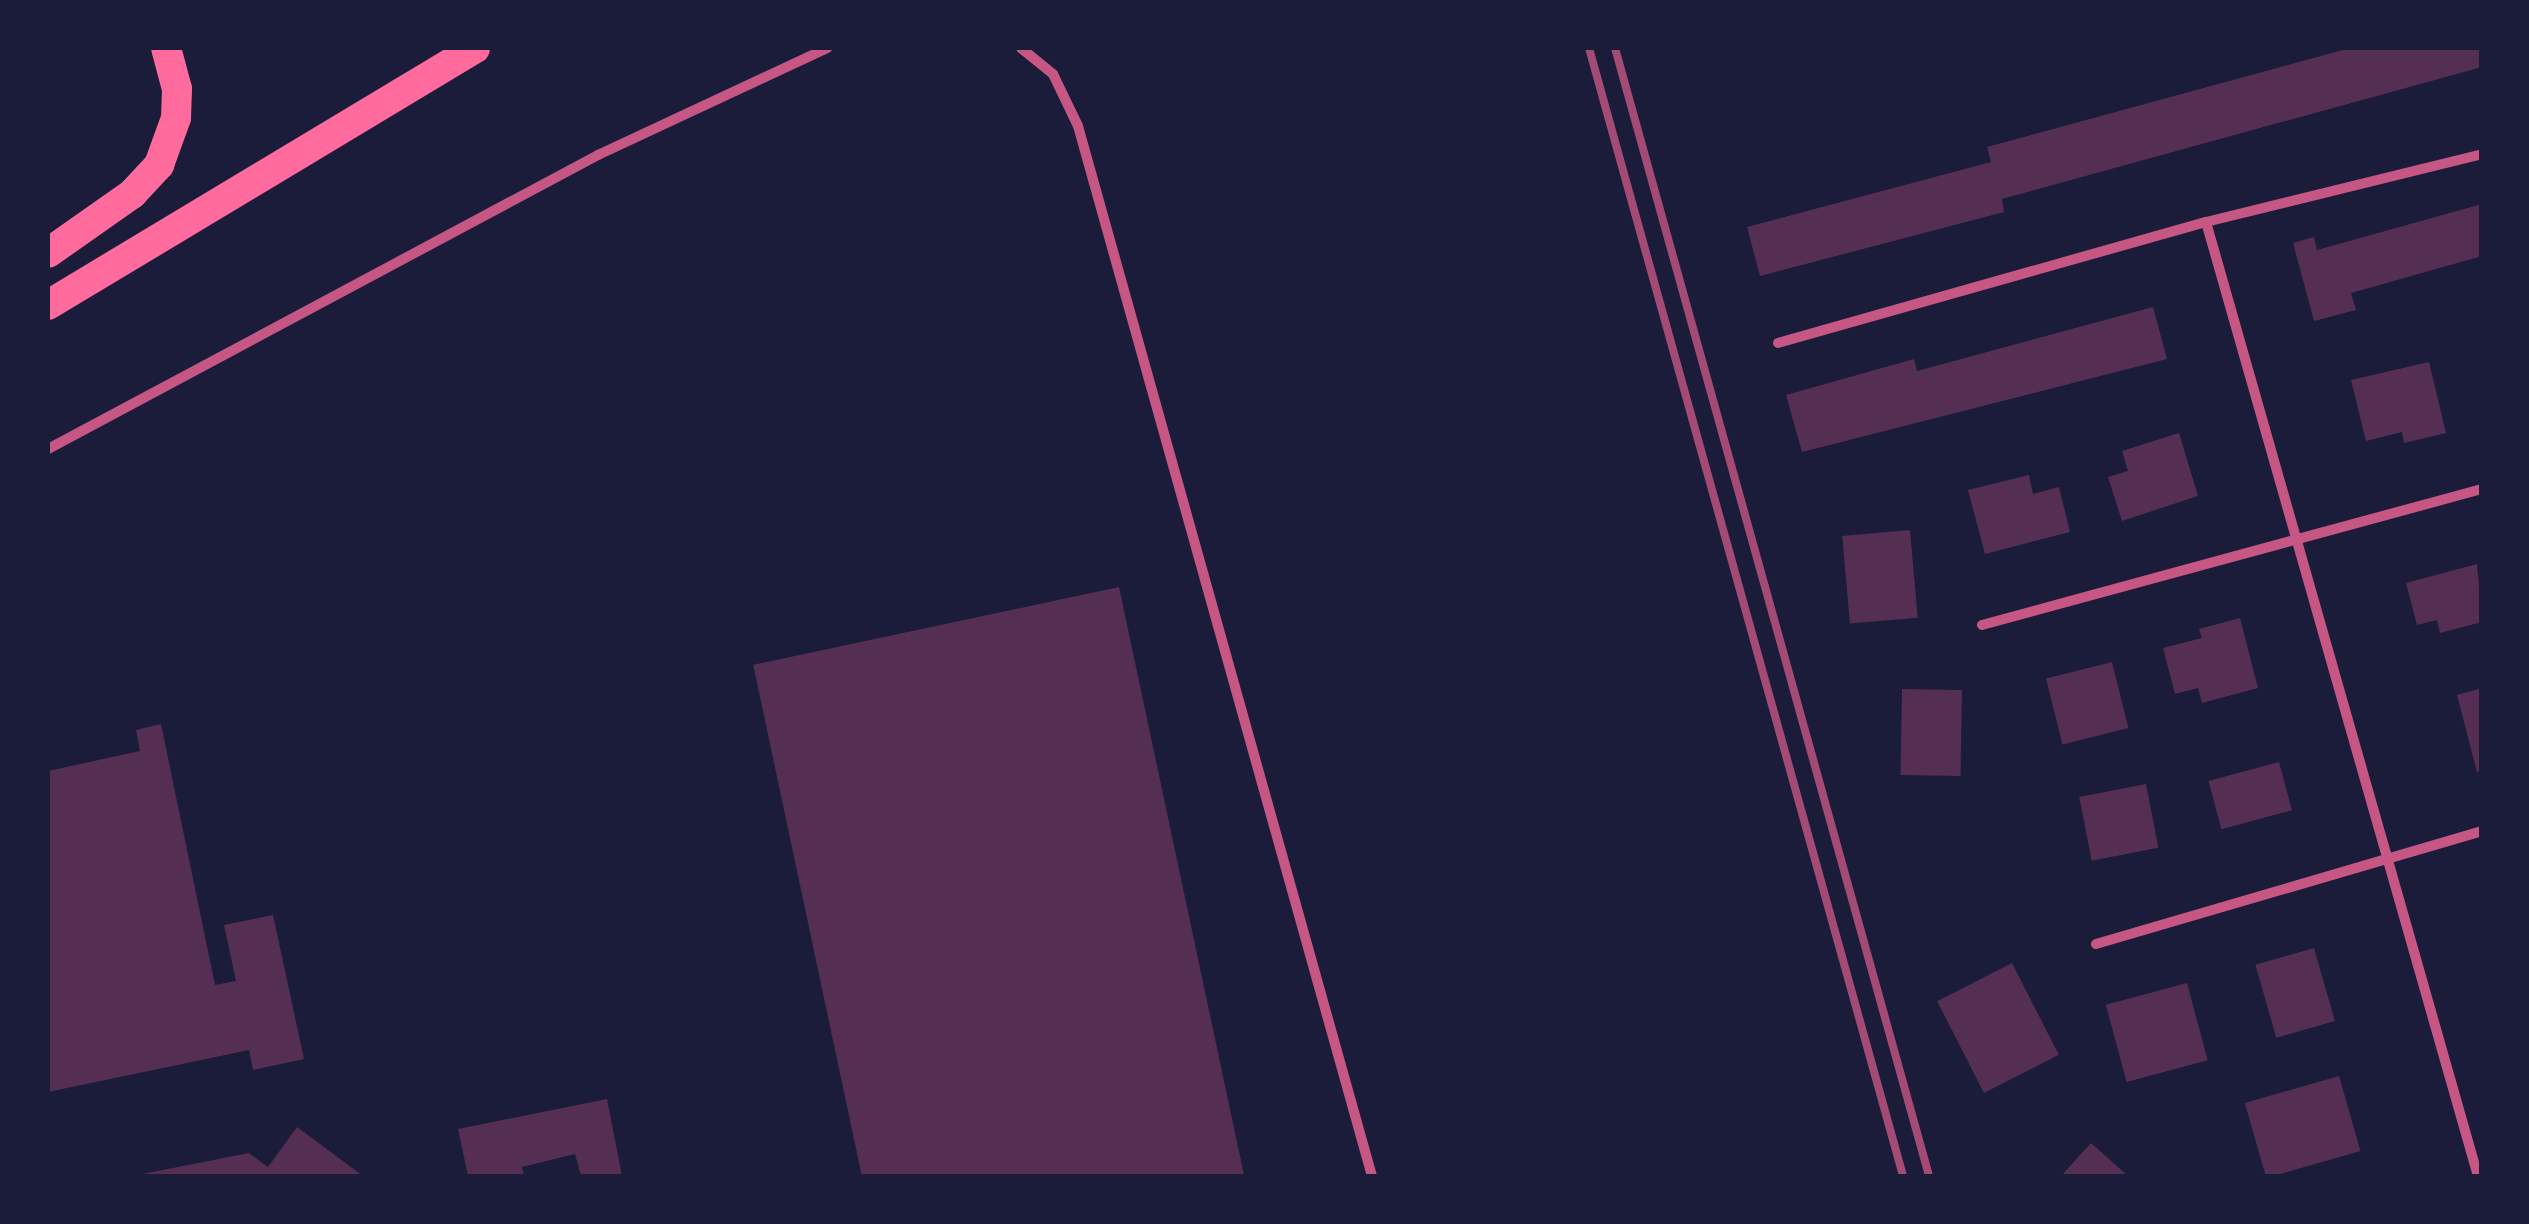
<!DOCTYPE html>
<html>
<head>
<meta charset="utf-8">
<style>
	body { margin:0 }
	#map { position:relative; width:2529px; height:1224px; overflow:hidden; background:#1b1b3a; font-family:Signika,sans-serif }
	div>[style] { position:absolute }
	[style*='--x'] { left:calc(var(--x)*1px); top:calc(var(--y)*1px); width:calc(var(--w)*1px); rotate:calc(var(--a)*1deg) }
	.building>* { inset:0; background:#542f53; transform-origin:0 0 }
	.minor>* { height:10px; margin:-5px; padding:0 5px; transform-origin:5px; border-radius:5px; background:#c65784 }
	.motorway>* { height:30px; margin:-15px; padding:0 15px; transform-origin:15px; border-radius:15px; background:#ff6b9d }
	.rail>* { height:8px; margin:-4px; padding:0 4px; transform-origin:4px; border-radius:4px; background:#a44b75 }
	span { translate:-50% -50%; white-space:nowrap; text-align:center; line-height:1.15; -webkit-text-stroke:9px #1b1b3a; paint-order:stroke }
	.frame { position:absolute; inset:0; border:50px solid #1b1b3a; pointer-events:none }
</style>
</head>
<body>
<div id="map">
	<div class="building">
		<div style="clip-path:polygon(2350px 48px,2482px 48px,2482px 67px,2002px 199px,2004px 212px,1760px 276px,1747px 227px,1991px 162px,1987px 147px)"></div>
		<div style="clip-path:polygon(2482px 204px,2482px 256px,2351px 293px,2356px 310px,2314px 321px,2293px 243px,2314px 237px,2317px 250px)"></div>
		<div style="clip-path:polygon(2153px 307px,2167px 359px,1802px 452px,1786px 395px,1914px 359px,1917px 371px)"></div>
		<div style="clip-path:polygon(2429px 362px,2446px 433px,2404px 443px,2402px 432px,2366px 441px,2351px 380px)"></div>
		<div style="clip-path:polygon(2179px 433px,2198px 496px,2122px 521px,2108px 477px,2128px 471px,2122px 451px)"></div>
		<div style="clip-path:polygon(2029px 475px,2033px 494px,2059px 487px,2070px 532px,1985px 554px,1968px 490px)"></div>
		<div style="left:1910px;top:530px;width:88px;height:68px;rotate:85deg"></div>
		<div style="clip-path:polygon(2477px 564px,2482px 622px,2440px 633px,2437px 620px,2417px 625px,2406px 583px)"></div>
		<div style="left:1119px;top:587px;width:602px;height:374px;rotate:78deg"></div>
		<div style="clip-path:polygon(2240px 618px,2258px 688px,2202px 703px,2198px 688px,2175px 694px,2163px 648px,2202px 638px,2199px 629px)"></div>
		<div style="left:2112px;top:662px;width:68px;height:68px;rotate:76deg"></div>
		<div style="clip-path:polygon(2482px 688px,2482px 770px,2477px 772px,2457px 695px)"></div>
		<div style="left:1902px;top:689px;width:60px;height:86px;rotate:1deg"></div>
		<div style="clip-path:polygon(161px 724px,215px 985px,236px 981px,224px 925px,273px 915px,304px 1059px,253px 1070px,249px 1050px,48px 1092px,48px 771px,140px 751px,136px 730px)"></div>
		<div style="left:2279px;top:762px;width:50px;height:73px;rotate:75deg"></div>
		<div style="left:2146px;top:784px;width:65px;height:68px;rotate:79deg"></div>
		<div style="left:2314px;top:948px;width:76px;height:61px;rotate:74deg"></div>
		<div style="left:2012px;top:963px;width:103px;height:84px;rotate:63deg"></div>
		<div style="left:2187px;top:983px;width:80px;height:84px;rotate:75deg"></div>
		<div style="left:2339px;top:1076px;width:78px;height:98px;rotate:74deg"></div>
		<div style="clip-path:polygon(607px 1099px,622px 1176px,581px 1176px,575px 1154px,522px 1167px,524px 1176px,468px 1176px,458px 1129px)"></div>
		<div style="clip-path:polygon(297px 1127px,363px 1176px,132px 1176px,249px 1153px,268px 1167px)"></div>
		<div style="clip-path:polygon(2091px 1143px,2128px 1176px,2061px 1176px)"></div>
	</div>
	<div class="minor">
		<div style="--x:1021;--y:48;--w:41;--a:39.1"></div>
		<div style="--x:1053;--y:74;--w:58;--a:64.3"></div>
		<div style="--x:1078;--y:126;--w:1090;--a:74.36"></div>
		<div style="--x:2206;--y:222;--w:992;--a:74.09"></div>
		<div style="--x:1778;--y:343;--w:445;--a:-15.8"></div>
		<div style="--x:2206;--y:222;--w:284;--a:-13.8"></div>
		<div style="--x:48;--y:449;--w:624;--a:-28.13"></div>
		<div style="--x:598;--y:155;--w:253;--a:-25"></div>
		<div style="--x:1982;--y:625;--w:518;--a:-15.22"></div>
		<div style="--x:2096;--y:944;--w:402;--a:-16.3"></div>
	</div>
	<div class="motorway">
		<div style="--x:48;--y:253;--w:103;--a:-35.1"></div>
		<div style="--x:132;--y:194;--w:40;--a:-47"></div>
		<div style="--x:159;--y:165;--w:50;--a:-70.1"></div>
		<div style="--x:176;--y:118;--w:29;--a:-88"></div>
		<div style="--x:177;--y:89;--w:42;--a:-105"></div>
		<div style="--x:48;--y:305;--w:498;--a:-31"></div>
	</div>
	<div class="rail">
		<div style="--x:1589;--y:48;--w:1171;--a:74.44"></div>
		<div style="--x:1615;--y:48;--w:1171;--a:74.44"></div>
	</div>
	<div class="frame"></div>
</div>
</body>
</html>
